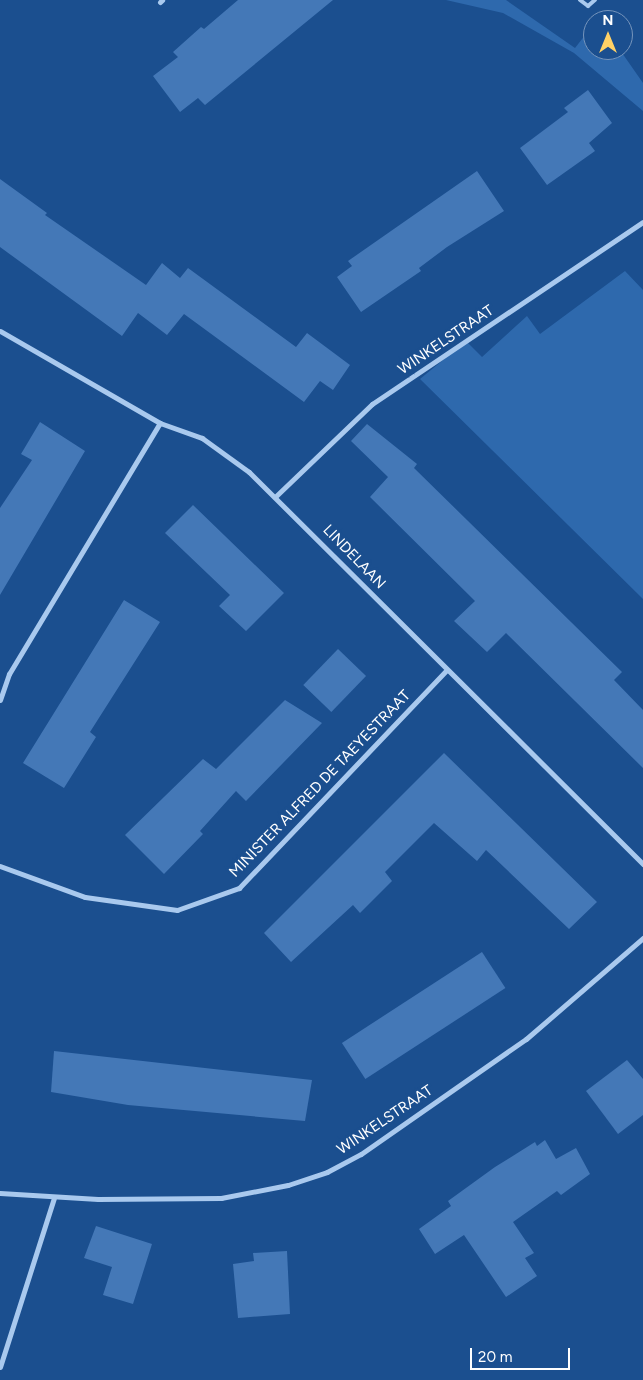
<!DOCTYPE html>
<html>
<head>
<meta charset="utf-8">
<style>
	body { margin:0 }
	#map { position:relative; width:643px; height:1380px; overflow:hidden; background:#1b4f8f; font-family:Figtree,sans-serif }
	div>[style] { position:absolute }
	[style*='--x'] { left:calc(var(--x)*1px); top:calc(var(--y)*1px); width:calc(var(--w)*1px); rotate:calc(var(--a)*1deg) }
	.green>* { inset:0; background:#2e69ad }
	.building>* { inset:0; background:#4478b7; transform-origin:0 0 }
	.service>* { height:4px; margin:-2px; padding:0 2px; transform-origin:2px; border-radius:2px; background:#a9c9ee }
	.minor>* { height:5px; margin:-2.5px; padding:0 2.5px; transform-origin:2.5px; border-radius:2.5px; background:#a9c9ee }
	span { translate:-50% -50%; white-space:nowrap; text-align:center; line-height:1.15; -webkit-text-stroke:5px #1b4f8f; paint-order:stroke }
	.street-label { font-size:15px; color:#fff }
	.north { position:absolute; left:583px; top:10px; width:50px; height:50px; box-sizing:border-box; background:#1b4f8f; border:1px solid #7695bc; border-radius:50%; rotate:0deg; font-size:14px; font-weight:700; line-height:20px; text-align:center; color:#fff }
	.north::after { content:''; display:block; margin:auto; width:18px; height:22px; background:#ffd166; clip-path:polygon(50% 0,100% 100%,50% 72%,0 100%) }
	.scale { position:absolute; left:470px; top:1348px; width:100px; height:22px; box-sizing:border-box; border:2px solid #fff; border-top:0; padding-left:6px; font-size:15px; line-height:18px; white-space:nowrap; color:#fff; -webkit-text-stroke:4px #1b4f8f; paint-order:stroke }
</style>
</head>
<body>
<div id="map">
	<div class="green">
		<div style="clip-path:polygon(446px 0,506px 0,575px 48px,593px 25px,593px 50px,620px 50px,643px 83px,643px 111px,574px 53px,503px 13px)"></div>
		<div style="clip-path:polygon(625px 271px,643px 290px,643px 599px,420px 379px,466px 341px,482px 357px,527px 316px,540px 334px)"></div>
	</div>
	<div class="building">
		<div style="clip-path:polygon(238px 0,333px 0,205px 105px,198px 98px,180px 112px,153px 76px,178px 57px,173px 52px,201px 27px,204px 29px)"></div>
		<div style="clip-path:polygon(588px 90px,612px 123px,589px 143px,595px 151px,547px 185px,520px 148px,568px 112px,564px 108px)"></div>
		<div style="clip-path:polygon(477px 171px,504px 211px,447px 247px,419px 268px,421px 271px,361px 312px,337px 277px,352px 266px,348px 261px)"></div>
		<div style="clip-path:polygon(0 179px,47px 213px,45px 215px,146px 285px,162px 263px,180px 278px,188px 268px,296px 347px,307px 333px,350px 365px,333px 390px,320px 381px,304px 402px,184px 314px,167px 335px,138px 313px,122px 336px,0 247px)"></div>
		<div style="clip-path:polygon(40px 422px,85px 451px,0 595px,0 508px,32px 460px,21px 454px)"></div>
		<div style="clip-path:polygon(367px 424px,417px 464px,414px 468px,622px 672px,614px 680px,643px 710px,643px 768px,506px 633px,487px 652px,454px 621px,475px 601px,370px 497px,388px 477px,351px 441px)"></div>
		<div style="clip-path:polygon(193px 505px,284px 593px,246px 631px,219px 606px,230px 595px,165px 533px)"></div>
		<div style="clip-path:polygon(124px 600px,160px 622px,90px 732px,96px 737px,64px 788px,23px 763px)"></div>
		<div style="left:338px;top:649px;width:39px;height:50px;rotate:44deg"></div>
		<div style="clip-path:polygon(285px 700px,322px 723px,246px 801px,236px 791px,200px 831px,203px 834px,164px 874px,125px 835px,203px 759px,216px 769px)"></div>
		<div style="clip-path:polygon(444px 753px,597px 902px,569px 929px,486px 850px,477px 861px,434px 823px,385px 872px,392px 881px,360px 913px,353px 905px,291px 962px,264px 933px)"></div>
		<div style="left:482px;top:952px;width:43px;height:167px;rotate:57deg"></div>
		<div style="clip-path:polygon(54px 1051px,312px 1080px,305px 1121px,128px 1105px,51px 1092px)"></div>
		<div style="clip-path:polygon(627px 1060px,643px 1079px,643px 1115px,618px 1134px,586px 1091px)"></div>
		<div style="clip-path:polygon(545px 1140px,556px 1159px,576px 1148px,590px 1174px,561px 1195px,557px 1191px,513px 1222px,534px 1253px,525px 1258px,537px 1276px,506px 1297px,464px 1235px,435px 1254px,419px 1229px,451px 1206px,448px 1201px,495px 1167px,535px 1142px,537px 1146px)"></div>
		<div style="clip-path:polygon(96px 1226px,152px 1244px,133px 1304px,103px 1295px,112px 1267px,84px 1258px)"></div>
		<div style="clip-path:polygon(287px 1251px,290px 1314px,238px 1318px,233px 1264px,254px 1261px,253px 1253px)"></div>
	</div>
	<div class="service">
		<div style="--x:580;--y:0;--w:10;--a:37"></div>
		<div style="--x:588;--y:6;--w:9;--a:-41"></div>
	</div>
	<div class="minor">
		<div style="--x:160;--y:2;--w:3;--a:-45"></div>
		<div style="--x:0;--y:331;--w:185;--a:29.9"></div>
		<div style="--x:160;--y:423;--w:45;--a:19.7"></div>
		<div style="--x:202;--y:438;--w:58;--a:35.9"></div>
		<div style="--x:249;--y:472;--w:556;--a:44.85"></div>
		<div style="--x:276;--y:496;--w:133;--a:-43.8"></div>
		<div style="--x:372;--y:404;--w:326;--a:-33.9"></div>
		<div style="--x:0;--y:700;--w:28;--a:-71"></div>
		<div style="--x:9;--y:674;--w:293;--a:-59"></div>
		<div style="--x:0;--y:866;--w:90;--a:20"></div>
		<div style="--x:85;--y:897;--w:93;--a:8"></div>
		<div style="--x:177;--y:910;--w:66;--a:-19.5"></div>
		<div style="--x:239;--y:888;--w:300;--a:-46.4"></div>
		<div style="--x:0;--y:1193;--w:98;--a:3.5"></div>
		<div style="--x:98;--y:1199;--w:123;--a:-0.5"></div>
		<div style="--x:221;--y:1198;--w:68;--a:-11"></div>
		<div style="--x:288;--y:1185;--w:41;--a:-18.4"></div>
		<div style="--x:327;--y:1172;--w:38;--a:-28"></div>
		<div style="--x:361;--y:1154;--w:201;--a:-34.9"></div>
		<div style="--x:526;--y:1039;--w:155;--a:-40.8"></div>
		<div style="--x:0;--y:1367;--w:177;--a:-72.3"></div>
	</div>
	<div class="street-label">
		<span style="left:446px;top:340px;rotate:-34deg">WINKELSTRAAT</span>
		<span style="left:354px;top:557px;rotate:46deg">LINDELAAN</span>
		<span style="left:320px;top:784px;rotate:-46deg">MINISTER ALFRED DE TAEYESTRAAT</span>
		<span style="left:385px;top:1120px;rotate:-34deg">WINKELSTRAAT</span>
	</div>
	<div class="north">N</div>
	<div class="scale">20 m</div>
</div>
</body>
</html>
